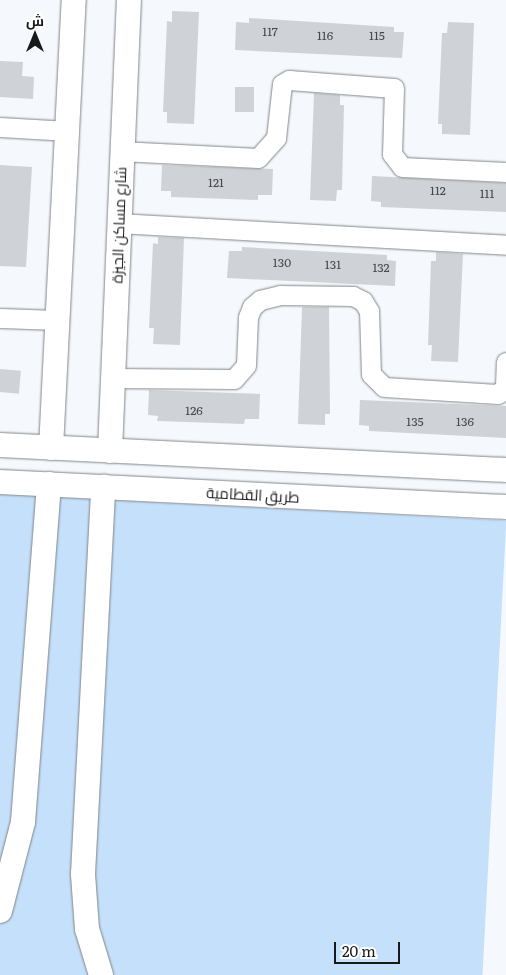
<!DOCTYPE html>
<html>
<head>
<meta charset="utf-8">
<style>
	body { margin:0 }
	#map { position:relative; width:506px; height:975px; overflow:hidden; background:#f5f9fe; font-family:Literata,Cairo,serif }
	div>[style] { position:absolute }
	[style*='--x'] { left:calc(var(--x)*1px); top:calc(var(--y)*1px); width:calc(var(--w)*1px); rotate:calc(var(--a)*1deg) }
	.green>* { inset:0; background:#c5e0fb; transform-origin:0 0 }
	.building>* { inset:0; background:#cfd3d7; transform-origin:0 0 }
	.roads { filter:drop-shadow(0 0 1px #818589) drop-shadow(0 0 1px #818589) }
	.minor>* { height:19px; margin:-9.5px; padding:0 9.5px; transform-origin:9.5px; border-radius:9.5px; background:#fff }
	.tertiary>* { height:24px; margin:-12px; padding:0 12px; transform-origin:12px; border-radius:12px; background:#fff }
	span { translate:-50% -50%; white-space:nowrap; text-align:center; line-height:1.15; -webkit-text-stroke:4px #fff; paint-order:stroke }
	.number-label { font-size:12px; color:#46484a }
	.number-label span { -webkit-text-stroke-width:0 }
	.street-label { font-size:15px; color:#18191b }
	.north { position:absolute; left:10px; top:10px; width:50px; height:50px; -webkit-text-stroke:4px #fff; paint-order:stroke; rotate:0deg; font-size:14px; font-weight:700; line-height:20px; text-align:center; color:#18191b }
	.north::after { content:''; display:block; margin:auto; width:18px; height:22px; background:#18191b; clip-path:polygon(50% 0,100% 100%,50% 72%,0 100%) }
	.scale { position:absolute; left:334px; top:942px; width:66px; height:22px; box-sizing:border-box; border:2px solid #18191b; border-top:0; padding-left:6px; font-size:15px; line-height:18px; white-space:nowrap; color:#18191b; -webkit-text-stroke:4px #fff; paint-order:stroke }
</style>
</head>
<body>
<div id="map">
	<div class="green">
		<div style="left:0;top:494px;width:507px;height:481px;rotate:3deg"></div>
	</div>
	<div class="building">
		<div style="clip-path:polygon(172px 11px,199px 12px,194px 124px,167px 123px,167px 112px,163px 112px,167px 21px,172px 22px)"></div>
		<div style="clip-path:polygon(249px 18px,394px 27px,394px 32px,404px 32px,402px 58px,235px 50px,236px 22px,249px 23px)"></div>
		<div style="clip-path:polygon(448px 22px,474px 23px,470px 135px,442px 134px,442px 124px,438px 124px,442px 33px,447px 33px)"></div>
		<div style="clip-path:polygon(0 61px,23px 62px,22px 76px,34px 77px,33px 99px,0 97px)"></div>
		<div style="left:235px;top:87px;width:19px;height:25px"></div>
		<div style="clip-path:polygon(314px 93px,340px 95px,340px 105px,344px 105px,342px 190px,337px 190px,336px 201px,310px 200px)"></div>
		<div style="clip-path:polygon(0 165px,32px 167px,26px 267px,0 266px)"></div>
		<div style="clip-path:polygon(162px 165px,273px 169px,272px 195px,258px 195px,258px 200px,171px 197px,171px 191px,161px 191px)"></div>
		<div style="clip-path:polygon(372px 176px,506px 183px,506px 212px,381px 207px,381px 202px,371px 201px)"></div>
		<div style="clip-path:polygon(158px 237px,184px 238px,180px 345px,153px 344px,154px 328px,149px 328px,153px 243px,158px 244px)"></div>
		<div style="clip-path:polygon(242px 247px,387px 255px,387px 260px,396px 261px,395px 286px,227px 278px,229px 251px,242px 251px)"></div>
		<div style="clip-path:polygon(436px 252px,463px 254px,458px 362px,431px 361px,432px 345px,428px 345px,431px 261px,436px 261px)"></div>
		<div style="clip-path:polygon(302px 307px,329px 307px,330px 414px,325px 414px,325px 425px,298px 424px)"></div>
		<div style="left:0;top:369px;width:21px;height:23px;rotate:5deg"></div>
		<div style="clip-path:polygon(149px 390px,260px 394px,259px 419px,245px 419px,244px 424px,157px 421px,158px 416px,148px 415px)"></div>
		<div style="clip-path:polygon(360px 400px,506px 406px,506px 438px,369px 431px,369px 426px,359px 425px)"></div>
	</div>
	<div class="roads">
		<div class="minor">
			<div style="--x:0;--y:127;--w:69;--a:3.3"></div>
			<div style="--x:120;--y:151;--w:138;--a:2.9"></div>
			<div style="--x:258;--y:158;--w:27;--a:-48"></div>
			<div style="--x:276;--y:138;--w:54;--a:-83.7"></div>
			<div style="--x:282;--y:84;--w:8;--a:-30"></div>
			<div style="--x:289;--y:80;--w:105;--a:4.4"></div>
			<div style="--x:394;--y:88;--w:66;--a:91.7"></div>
			<div style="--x:392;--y:154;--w:16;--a:52"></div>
			<div style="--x:402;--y:167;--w:104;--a:2.8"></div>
			<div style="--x:118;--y:223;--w:389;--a:3.2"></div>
			<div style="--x:0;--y:318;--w:55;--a:2.1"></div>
			<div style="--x:113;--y:378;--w:121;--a:0.5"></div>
			<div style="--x:234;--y:379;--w:18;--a:-49"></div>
			<div style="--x:246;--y:365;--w:48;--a:-87.6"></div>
			<div style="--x:248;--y:317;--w:11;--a:-68"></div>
			<div style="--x:252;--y:307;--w:11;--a:-41"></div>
			<div style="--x:260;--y:300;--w:21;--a:-14"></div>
			<div style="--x:280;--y:295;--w:73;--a:0.8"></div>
			<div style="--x:353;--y:296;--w:11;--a:27"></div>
			<div style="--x:363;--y:301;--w:12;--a:59"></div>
			<div style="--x:369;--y:311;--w:63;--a:88.2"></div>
			<div style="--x:371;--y:374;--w:18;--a:45"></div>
			<div style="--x:384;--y:387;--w:114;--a:3.5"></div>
			<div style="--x:498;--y:394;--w:10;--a:-45"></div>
			<div style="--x:505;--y:387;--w:25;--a:-88"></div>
		</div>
		<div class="tertiary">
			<div style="--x:0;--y:445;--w:507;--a:2.83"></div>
			<div style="--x:51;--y:448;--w:449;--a:-87.1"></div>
			<div style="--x:110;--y:451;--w:451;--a:-87.6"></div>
			<div style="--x:0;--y:482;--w:507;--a:2.83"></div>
			<div style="--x:0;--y:911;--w:92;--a:-75.5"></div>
			<div style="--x:23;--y:822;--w:339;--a:-85.6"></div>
			<div style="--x:101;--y:975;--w:48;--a:-106.9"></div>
			<div style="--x:87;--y:929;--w:55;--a:-94.2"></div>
			<div style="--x:83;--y:874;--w:388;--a:-87"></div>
		</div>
	</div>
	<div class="number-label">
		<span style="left:270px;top:32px">117</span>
		<span style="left:325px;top:36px">116</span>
		<span style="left:377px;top:36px">115</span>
		<span style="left:216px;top:183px">121</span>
		<span style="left:438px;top:191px">112</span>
		<span style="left:487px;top:194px">111</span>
		<span style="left:282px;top:263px">130</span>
		<span style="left:333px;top:265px">131</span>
		<span style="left:381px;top:268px">132</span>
		<span style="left:194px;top:411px">126</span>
		<span style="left:415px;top:422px">135</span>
		<span style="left:465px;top:422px">136</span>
	</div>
	<div class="street-label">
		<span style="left:118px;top:225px;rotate:-88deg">شارع مساكن الجيزة</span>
		<span style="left:253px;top:494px;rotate:3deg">طريق القطامية</span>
	</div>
	<div class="north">ش</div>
	<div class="scale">20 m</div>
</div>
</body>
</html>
